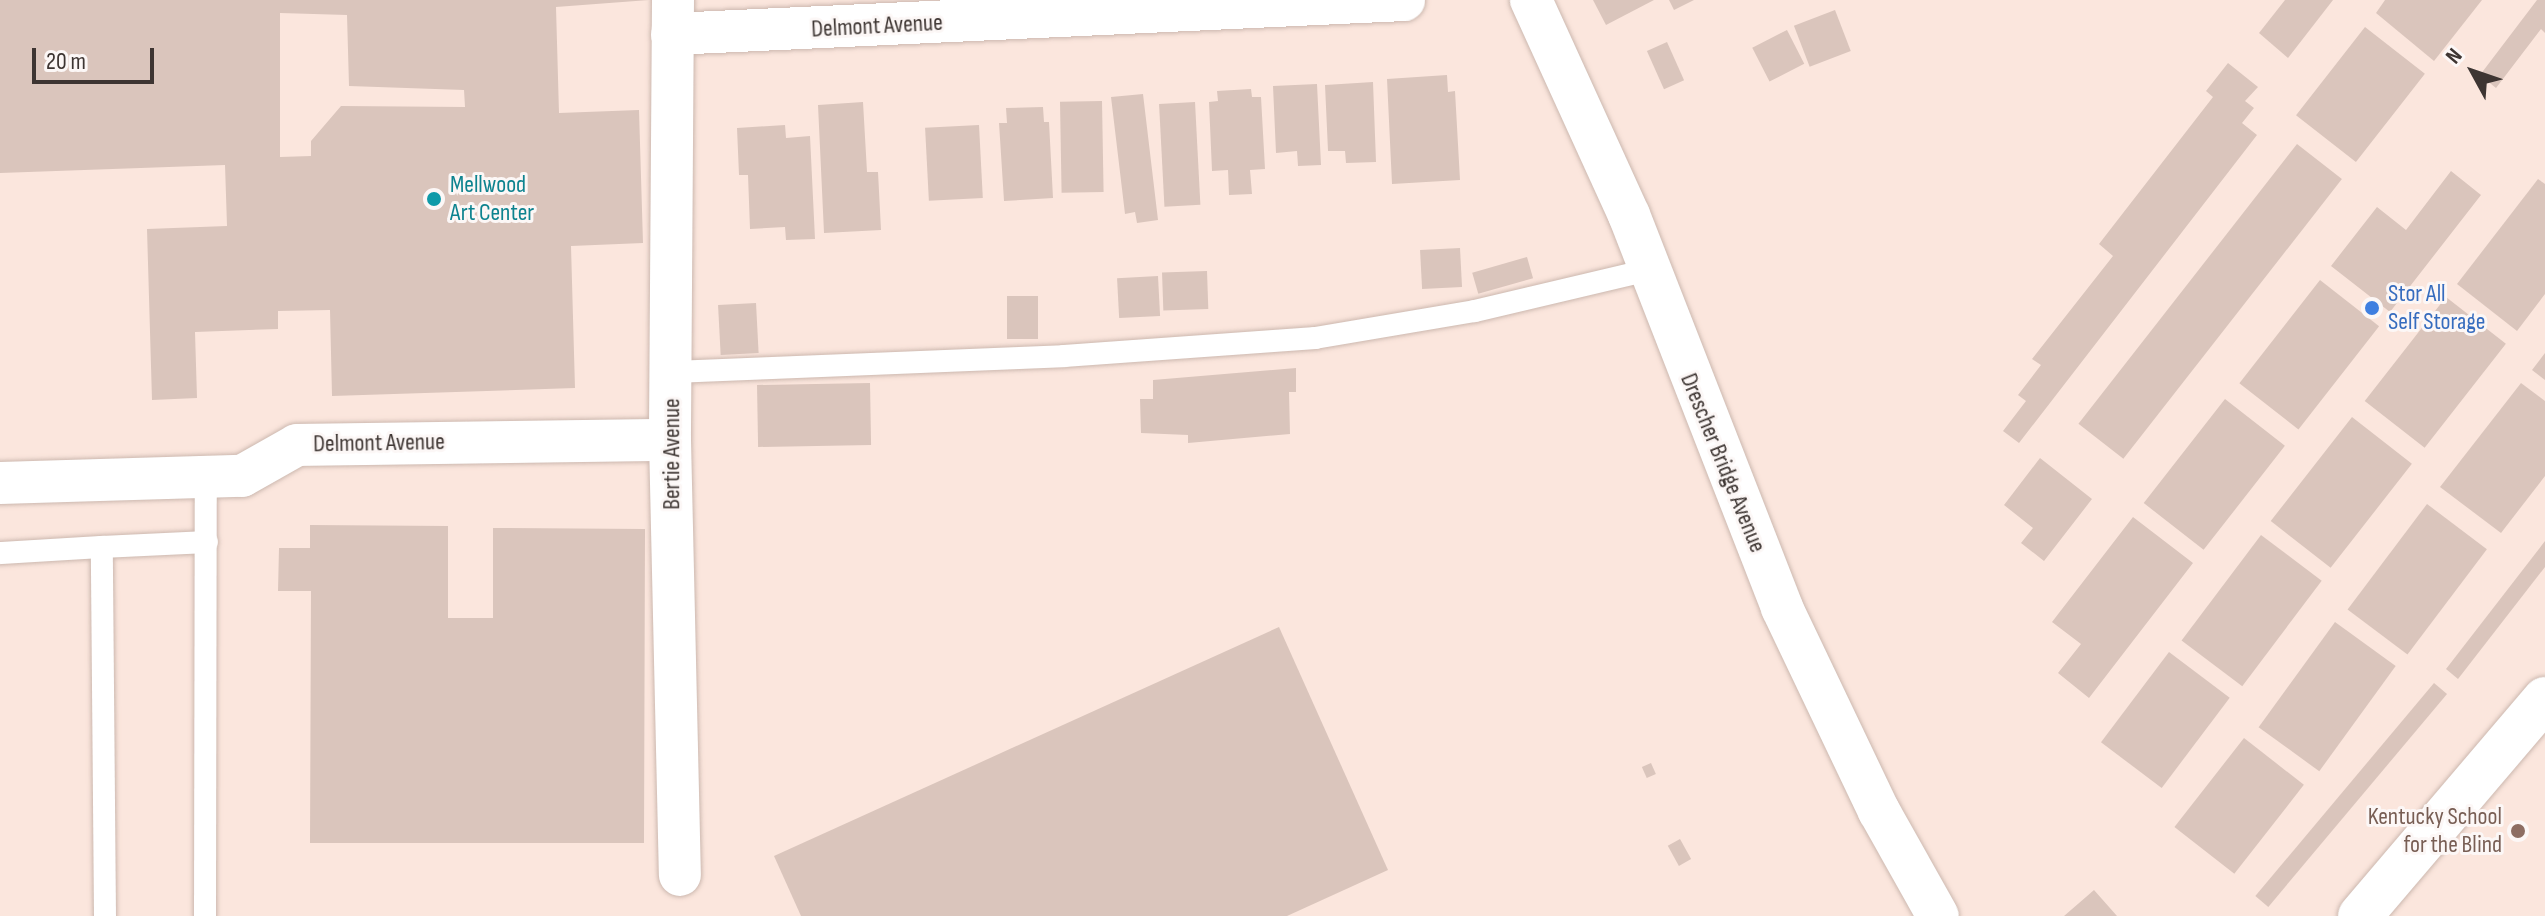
<!DOCTYPE html>
<html>
<head>
<meta charset="utf-8">
<style>
	body { margin:0 }
	#map { position:relative; width:2545px; height:916px; overflow:hidden; background:#fbe6dd; font-family:"Sofia Sans Condensed",sans-serif }
	div>[style] { position:absolute }
	[style*='--x'] { left:calc(var(--x)*1px); top:calc(var(--y)*1px); width:calc(var(--w)*1px); rotate:calc(var(--a)*1deg) }
	.building>* { inset:0; background:#dac5bc; transform-origin:0 0 }
	.roads { filter:drop-shadow(0 0 2px #ccb8af) drop-shadow(0 0 2px #ccb8af) }
	.service>* { height:22px; margin:-11px; padding:0 11px; transform-origin:11px; border-radius:11px; background:#fff }
	.minor>* { height:42px; margin:-21px; padding:0 21px; transform-origin:21px; border-radius:21px; background:#fff }
	.primary>* { height:44px; margin:-22px; padding:0 22px; transform-origin:22px; border-radius:22px; background:#fff }
	.dots>* { width:22px; height:22px; translate:-50% -50%; box-sizing:border-box; border:4px solid #fcf7f6; border-radius:50% }
	span { translate:-50% -50%; white-space:nowrap; text-align:center; line-height:1.15; -webkit-text-stroke:6px #fcf7f6; paint-order:stroke }
	.street-label { font-size:24px; color:#3d3532 }
	.culture-label { font-size:24px; color:#0d838f }
	.left { translate:0 -50%; text-align:left }
	.shop-label { font-size:24px; color:#366cbe }
	.education-label { font-size:24px; color:#785e54 }
	.right { translate:-100% -50%; text-align:right }
	.north { position:absolute; left:2433px; top:32px; width:80px; height:80px; -webkit-text-stroke:6px #fcf7f6; paint-order:stroke; rotate:310deg; font-size:22px; font-weight:700; line-height:32px; text-align:center; color:#3d3532 }
	.north::after { content:''; display:block; margin:auto; width:28px; height:36px; background:#3d3532; clip-path:polygon(50% 0,100% 100%,50% 72%,0 100%) }
	.scale { position:absolute; left:32px; top:48px; width:122px; height:36px; box-sizing:border-box; border:4px solid #3d3532; border-top:0; padding-left:10px; font-size:24px; line-height:28px; white-space:nowrap; color:#3d3532; -webkit-text-stroke:6px #fcf7f6; paint-order:stroke }
</style>
</head>
<body>
<div id="map">
	<div class="building">
		<div style="clip-path:polygon(evenodd,0 0,649px 0,556px 7px,559px 113px,639px 110px,643px 243px,571px 246px,575px 388px,332px 396px,330px 310px,278px 311px,278px 329px,195px 332px,197px 398px,152px 400px,147px 229px,227px 226px,225px 165px,0 173px,0 0,280px 13px,347px 15px,349px 86px,464px 90px,465px 107px,341px 106px,311px 141px,311px 156px,280px 157px,280px 13px)"></div>
		<div style="clip-path:polygon(1593px 0,1654px 0,1606px 25px)"></div>
		<div style="clip-path:polygon(1669px 0,1694px 0,1674px 10px)"></div>
		<div style="clip-path:polygon(2285px 0,2333px 0,2288px 58px,2259px 33px)"></div>
		<div style="clip-path:polygon(2385px 0,2482px 0,2434px 61px,2376px 13px)"></div>
		<div style="clip-path:polygon(2537px 0,2545px 0,2545px 33px,2541px 29px,2496px 88px,2480px 75px)"></div>
		<div style="left:1835px;top:10px;width:44px;height:44px;rotate:69deg"></div>
		<div style="left:2365px;top:27px;width:76px;height:112px;rotate:38deg"></div>
		<div style="left:1787px;top:30px;width:38px;height:39px;rotate:63deg"></div>
		<div style="left:1667px;top:42px;width:42px;height:22px;rotate:66deg"></div>
		<div style="clip-path:polygon(2228px 63px,2258px 87px,2245px 101px,2254px 108px,2242px 123px,2257px 135px,2019px 443px,2003px 431px,2026px 401px,2018px 395px,2041px 365px,2032px 359px,2113px 256px,2099px 244px,2213px 97px,2206px 91px)"></div>
		<div style="clip-path:polygon(1447px 75px,1448px 92px,1455px 91px,1460px 180px,1392px 184px,1387px 79px)"></div>
		<div style="clip-path:polygon(1373px 82px,1376px 162px,1346px 163px,1345px 151px,1328px 151px,1325px 85px)"></div>
		<div style="clip-path:polygon(1317px 84px,1321px 165px,1298px 166px,1297px 151px,1276px 153px,1273px 86px)"></div>
		<div style="clip-path:polygon(1251px 89px,1252px 97px,1261px 97px,1265px 169px,1250px 170px,1252px 194px,1229px 195px,1228px 170px,1212px 171px,1209px 102px,1218px 101px,1217px 91px)"></div>
		<div style="clip-path:polygon(1143px 94px,1158px 220px,1137px 223px,1135px 212px,1125px 214px,1111px 97px)"></div>
		<div style="left:1102px;top:101px;width:91px;height:42px;rotate:89deg"></div>
		<div style="clip-path:polygon(863px 102px,867px 172px,878px 172px,881px 230px,824px 233px,818px 105px)"></div>
		<div style="left:1195px;top:102px;width:103px;height:36px;rotate:87deg"></div>
		<div style="clip-path:polygon(1043px 107px,1044px 122px,1049px 122px,1053px 198px,1004px 201px,999px 123px,1007px 123px,1006px 108px)"></div>
		<div style="clip-path:polygon(785px 125px,786px 138px,810px 136px,815px 239px,786px 240px,785px 227px,750px 229px,748px 175px,739px 175px,737px 128px)"></div>
		<div style="left:979px;top:125px;width:73px;height:54px;rotate:87deg"></div>
		<div style="left:2297px;top:144px;width:57px;height:355px;rotate:38deg"></div>
		<div style="clip-path:polygon(2451px 171px,2481px 195px,2390px 312px,2331px 266px,2377px 207px,2406px 230px)"></div>
		<div style="clip-path:polygon(2538px 179px,2545px 184px,2545px 294px,2517px 331px,2457px 284px)"></div>
		<div style="left:1460px;top:248px;width:39px;height:40px;rotate:87deg"></div>
		<div style="left:1527px;top:257px;width:22px;height:57px;rotate:74deg"></div>
		<div style="left:1207px;top:271px;width:38px;height:45px;rotate:88deg"></div>
		<div style="left:1158px;top:276px;width:40px;height:41px;rotate:87deg"></div>
		<div style="left:2320px;top:280px;width:75px;height:131px;rotate:38deg"></div>
		<div style="left:1007px;top:296px;width:31px;height:43px"></div>
		<div style="left:2446px;top:297px;width:76px;height:132px;rotate:38deg"></div>
		<div style="left:756px;top:303px;width:50px;height:38px;rotate:87deg"></div>
		<div style="clip-path:polygon(2545px 353px,2545px 380px,2532px 370px)"></div>
		<div style="clip-path:polygon(1296px 368px,1296px 392px,1289px 392px,1290px 434px,1188px 443px,1188px 435px,1141px 433px,1140px 399px,1153px 399px,1153px 380px)"></div>
		<div style="left:870px;top:383px;width:62px;height:113px;rotate:89deg"></div>
		<div style="clip-path:polygon(2521px 383px,2545px 401px,2545px 476px,2501px 533px,2440px 487px)"></div>
		<div style="left:2225px;top:399px;width:76px;height:132px;rotate:38deg"></div>
		<div style="left:2352px;top:417px;width:76px;height:132px;rotate:38deg"></div>
		<div style="clip-path:polygon(2040px 458px,2092px 499px,2044px 561px,2021px 543px,2033px 528px,2004px 505px)"></div>
		<div style="left:2427px;top:504px;width:75px;height:132px;rotate:37deg"></div>
		<div style="clip-path:polygon(2133px 517px,2193px 563px,2089px 698px,2058px 673px,2081px 644px,2052px 622px)"></div>
		<div style="clip-path:polygon(310px 525px,448px 526px,448px 618px,493px 618px,493px 528px,645px 529px,644px 843px,310px 843px,311px 591px,278px 591px,279px 548px,310px 548px)"></div>
		<div style="left:2261px;top:535px;width:76px;height:132px;rotate:37deg"></div>
		<div style="clip-path:polygon(2545px 541px,2545px 567px,2458px 679px,2446px 669px)"></div>
		<div style="left:2335px;top:622px;width:75px;height:130px;rotate:36deg"></div>
		<div style="clip-path:polygon(1279px 627px,1388px 870px,1287px 916px,801px 916px,774px 856px)"></div>
		<div style="left:2169px;top:652px;width:76px;height:113px;rotate:37deg"></div>
		<div style="left:2434px;top:683px;width:17px;height:278px;rotate:40deg"></div>
		<div style="left:2244px;top:738px;width:76px;height:113px;rotate:38deg"></div>
		<div style="left:1651px;top:763px;width:12px;height:10px;rotate:66deg"></div>
		<div style="left:1680px;top:839px;width:23px;height:14px;rotate:61deg"></div>
		<div style="clip-path:polygon(2094px 890px,2117px 916px,2064px 916px,2086px 897px)"></div>
	</div>
	<div class="roads">
		<div class="service">
			<div style="--x:672;--y:372;--w:392;--a:-2.3"></div>
			<div style="--x:1064;--y:356;--w:252;--a:-4.1"></div>
			<div style="--x:1315;--y:338;--w:162;--a:-9.6"></div>
			<div style="--x:1475;--y:311;--w:178;--a:-13.3"></div>
			<div style="--x:0;--y:553;--w:102;--a:-3.4"></div>
			<div style="--x:105;--y:916;--w:369;--a:-90.5"></div>
			<div style="--x:102;--y:547;--w:105;--a:-2.7"></div>
			<div style="--x:205;--y:916;--w:439;--a:-89.9"></div>
		</div>
		<div class="minor">
			<div style="--x:673;--y:0;--w:440;--a:90.4"></div>
			<div style="--x:670;--y:440;--w:435;--a:88.7"></div>
			<div style="--x:1531;--y:0;--w:236;--a:65.5"></div>
			<div style="--x:1629;--y:215;--w:422;--a:68.7"></div>
			<div style="--x:1782;--y:608;--w:225;--a:64.5"></div>
			<div style="--x:1879;--y:811;--w:120;--a:60.7"></div>
			<div style="--x:672;--y:34;--w:733;--a:-2.66"></div>
			<div style="--x:0;--y:483;--w:242;--a:-1.7"></div>
			<div style="--x:242;--y:476;--w:63;--a:-29.4"></div>
			<div style="--x:297;--y:445;--w:373;--a:-0.8"></div>
		</div>
		<div class="primary">
			<div style="--x:2360;--y:916;--w:285;--a:-49.6"></div>
		</div>
	</div>
	<div class="dots">
		<div style="left:434px;top:199px;background:#0f9aa8"></div>
		<div style="left:2372px;top:308px;background:#3f7fe0"></div>
		<div style="left:2518px;top:831px;background:#8d6e63"></div>
	</div>
	<div class="street-label">
		<span style="left:877px;top:26px;rotate:-3deg">Delmont Avenue</span>
		<span style="left:379px;top:443px;rotate:-1deg">Delmont Avenue</span>
		<span style="left:672px;top:454px;rotate:-90deg">Bertie Avenue</span>
		<span style="left:1723px;top:463px;rotate:68deg">Drescher Bridge Avenue</span>
	</div>
	<div class="culture-label">
		<span class="left" style="left:450px;top:199px">Mellwood<br>Art Center</span>
	</div>
	<div class="shop-label">
		<span class="left" style="left:2388px;top:308px">Stor All<br>Self Storage</span>
	</div>
	<div class="education-label">
		<span class="right" style="left:2502px;top:831px">Kentucky School<br>for the Blind</span>
	</div>
	<div class="north">N</div>
	<div class="scale">20 m</div>
</div>
</body>
</html>
